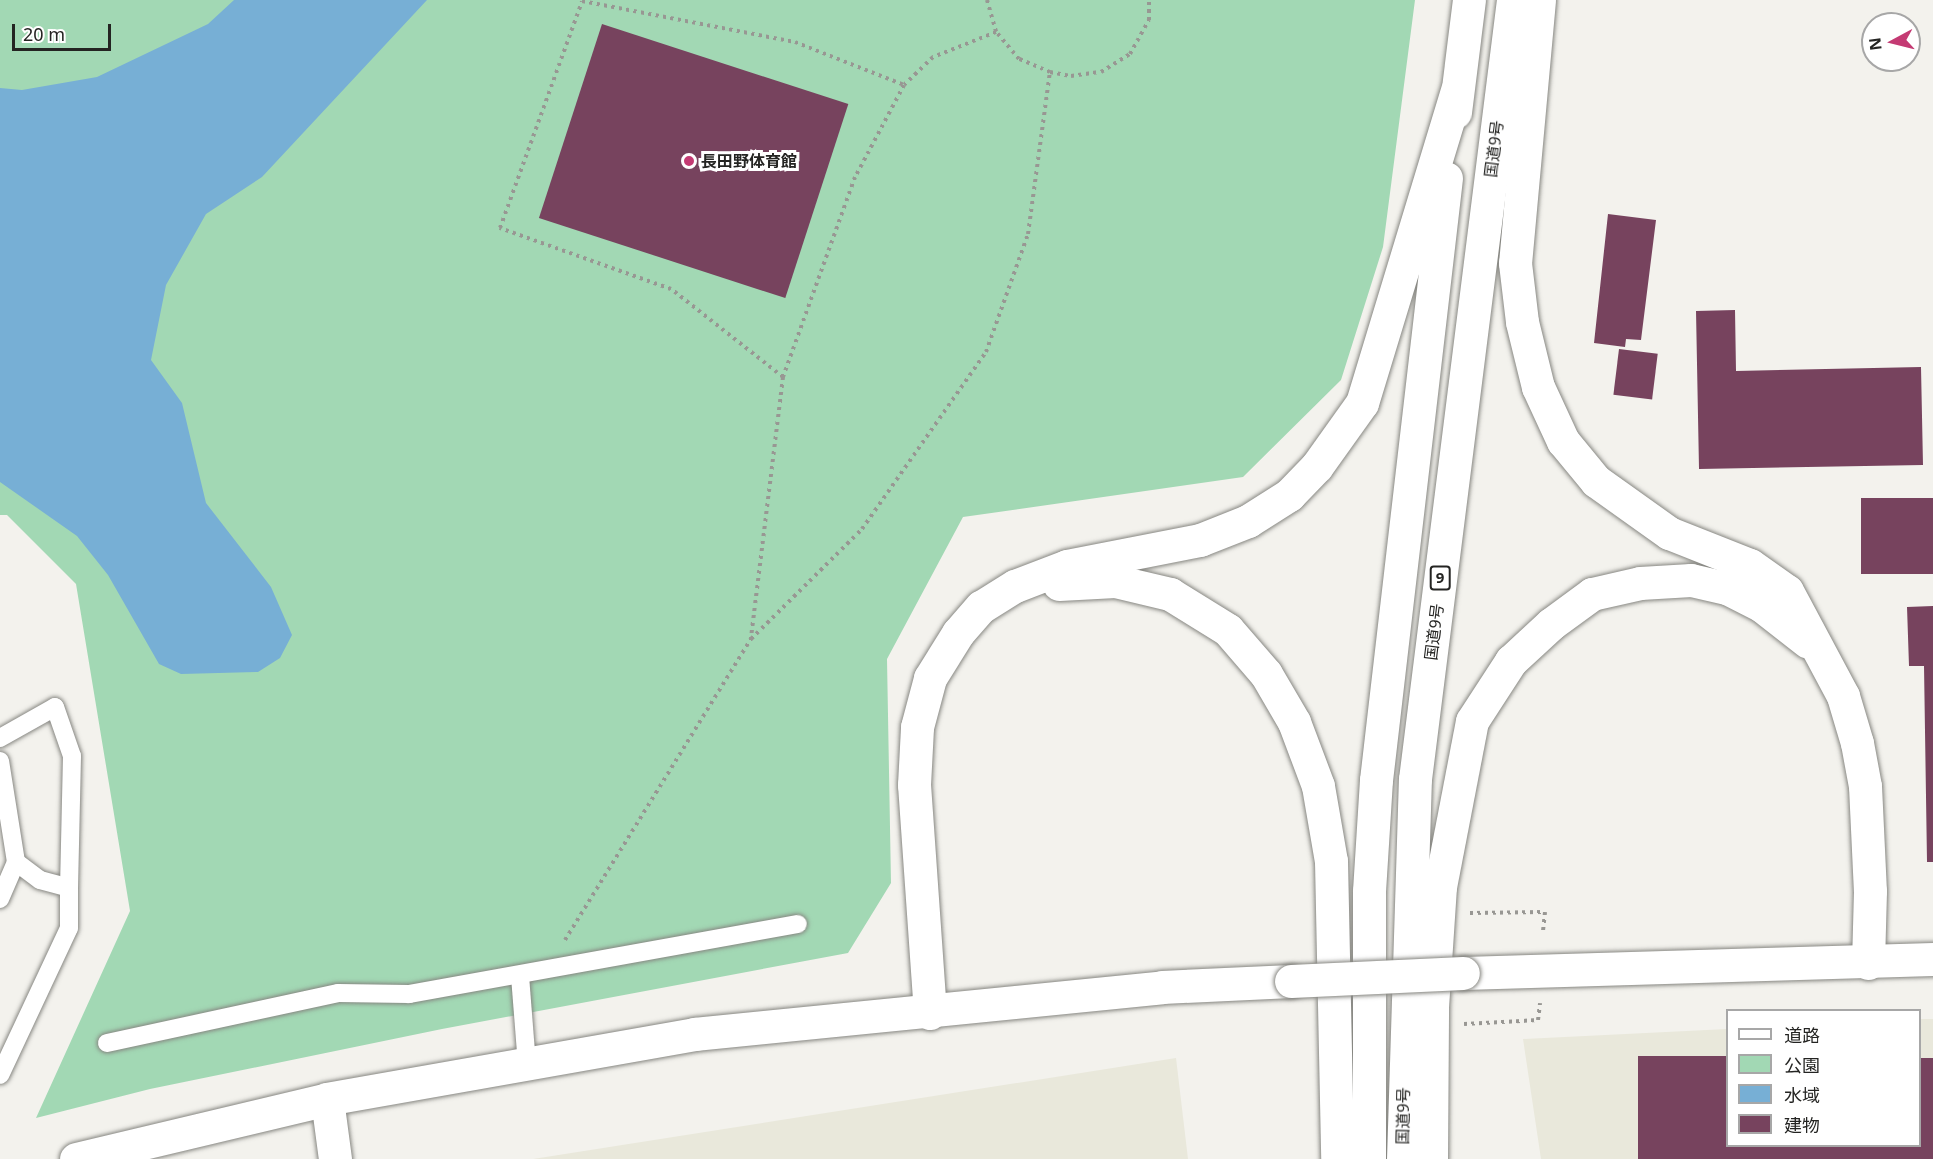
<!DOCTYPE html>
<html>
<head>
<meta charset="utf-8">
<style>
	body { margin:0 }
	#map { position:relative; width:1933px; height:1159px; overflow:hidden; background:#f3f2ed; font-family:"Noto Sans","Noto Sans JP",sans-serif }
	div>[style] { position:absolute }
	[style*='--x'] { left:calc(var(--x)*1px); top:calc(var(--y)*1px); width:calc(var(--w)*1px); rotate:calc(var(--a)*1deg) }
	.built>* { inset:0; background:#e9e8db }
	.green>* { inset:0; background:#a2d8b4 }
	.water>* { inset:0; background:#77afd5 }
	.building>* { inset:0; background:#77435e; transform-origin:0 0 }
	.path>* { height:4px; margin-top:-2px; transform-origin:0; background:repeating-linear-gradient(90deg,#989793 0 3px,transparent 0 7.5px) }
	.roads { filter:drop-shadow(0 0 2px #878782) drop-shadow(0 0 2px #878782) }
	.service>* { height:18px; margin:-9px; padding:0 9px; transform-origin:9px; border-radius:9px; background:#fff }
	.tertiary>* { height:33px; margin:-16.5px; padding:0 16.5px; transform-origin:16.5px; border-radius:16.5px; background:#fff }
	.trunk>* { height:33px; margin:-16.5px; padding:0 16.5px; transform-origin:16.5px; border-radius:16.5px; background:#fff }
	.bridges { filter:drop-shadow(0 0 2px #878782) drop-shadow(0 0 2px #878782) }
	.minor-bridge>* { height:33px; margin:-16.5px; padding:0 16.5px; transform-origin:16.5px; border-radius:16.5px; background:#fff }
	.dots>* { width:16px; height:16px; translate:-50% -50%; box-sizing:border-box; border:3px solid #fff; border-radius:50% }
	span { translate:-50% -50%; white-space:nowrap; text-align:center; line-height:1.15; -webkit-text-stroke:6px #fff; paint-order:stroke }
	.shield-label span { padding:2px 4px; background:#fff; border:2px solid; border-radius:4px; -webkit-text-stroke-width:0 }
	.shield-label { font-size:15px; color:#242422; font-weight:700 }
	.street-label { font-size:16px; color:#242422 }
	.poi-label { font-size:16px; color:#242422; font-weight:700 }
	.left { translate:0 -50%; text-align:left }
	.legend { position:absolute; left:1726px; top:1009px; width:195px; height:138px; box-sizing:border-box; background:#fff; border:2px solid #a7a7a7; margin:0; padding:8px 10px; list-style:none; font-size:18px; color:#242422 }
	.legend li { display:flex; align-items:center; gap:12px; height:30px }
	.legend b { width:30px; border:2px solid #a7a7a7 }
	.north { position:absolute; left:1861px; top:12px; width:60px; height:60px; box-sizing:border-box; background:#fff; border:2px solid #a7a7a7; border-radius:50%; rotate:263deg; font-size:16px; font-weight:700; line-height:24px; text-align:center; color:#242422 }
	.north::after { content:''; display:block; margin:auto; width:21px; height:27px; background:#c43a73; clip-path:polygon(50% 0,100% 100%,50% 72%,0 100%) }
	.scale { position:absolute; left:12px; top:24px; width:99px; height:27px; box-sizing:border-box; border:3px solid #242422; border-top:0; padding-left:8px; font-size:18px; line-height:21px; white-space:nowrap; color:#242422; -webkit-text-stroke:4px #fff; paint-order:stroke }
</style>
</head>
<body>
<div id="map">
	<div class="built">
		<div style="clip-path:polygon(1920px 1019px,1933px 1019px,1933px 1159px,1541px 1159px,1523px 1039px,1727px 1029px,1728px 1146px,1920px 1146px)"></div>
		<div style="clip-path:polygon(1176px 1058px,1188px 1159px,533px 1159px)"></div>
	</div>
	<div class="green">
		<div style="clip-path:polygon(0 0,1415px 0,1383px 247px,1341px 380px,1243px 477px,963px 517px,887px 659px,891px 883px,848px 953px,442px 1029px,150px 1089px,36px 1118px,130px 911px,76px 584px,7px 515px,0 515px)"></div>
	</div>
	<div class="water">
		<div style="clip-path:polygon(234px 0,427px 0,262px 177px,206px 214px,166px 285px,151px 360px,182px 403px,206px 503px,271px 587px,292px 635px,280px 658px,258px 672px,181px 674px,159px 664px,108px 575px,77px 536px,0 482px,0 88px,22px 90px,97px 77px,208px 24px)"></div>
	</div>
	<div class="building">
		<div style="left:602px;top:24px;width:259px;height:204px;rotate:18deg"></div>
		<div style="clip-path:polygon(1608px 214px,1656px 220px,1641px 340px,1626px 339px,1625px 347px,1594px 343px)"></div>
		<div style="clip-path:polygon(1735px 310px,1736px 371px,1921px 367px,1923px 465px,1699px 469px,1696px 311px)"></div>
		<div style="left:1619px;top:349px;width:39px;height:46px;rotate:7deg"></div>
		<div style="left:1933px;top:498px;width:76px;height:72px;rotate:90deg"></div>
		<div style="clip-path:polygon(1933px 606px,1933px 862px,1927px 862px,1924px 666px,1909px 666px,1907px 607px)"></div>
		<div style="clip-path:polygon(1638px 1056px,1728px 1056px,1728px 1146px,1920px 1146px,1920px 1058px,1933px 1058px,1933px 1159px,1638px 1159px)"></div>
	</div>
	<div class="path">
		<div style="--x:987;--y:0;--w:33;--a:74"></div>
		<div style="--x:1050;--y:72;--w:21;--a:11"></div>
		<div style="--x:1071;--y:76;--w:30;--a:-8"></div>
		<div style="--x:1101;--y:72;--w:34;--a:-32"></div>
		<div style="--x:1130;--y:54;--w:39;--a:-61"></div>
		<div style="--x:1149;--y:20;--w:20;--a:-90"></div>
		<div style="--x:783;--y:377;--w:142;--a:-141.8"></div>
		<div style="--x:671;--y:289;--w:182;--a:-160.4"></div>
		<div style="--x:500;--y:228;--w:241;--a:-70.1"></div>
		<div style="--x:582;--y:1;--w:217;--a:10.9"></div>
		<div style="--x:795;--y:42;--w:117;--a:21.5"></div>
		<div style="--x:1470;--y:913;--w:75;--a:-0.8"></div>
		<div style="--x:1545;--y:912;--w:20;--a:96"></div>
		<div style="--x:565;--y:940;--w:354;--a:-58.3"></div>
		<div style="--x:751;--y:639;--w:156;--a:-44.7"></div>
		<div style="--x:862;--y:529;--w:216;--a:-55"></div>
		<div style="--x:986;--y:352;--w:125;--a:-70.4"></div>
		<div style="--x:1028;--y:234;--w:163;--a:-82.3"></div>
		<div style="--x:1050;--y:72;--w:34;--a:-157"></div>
		<div style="--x:1019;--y:59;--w:35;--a:-130"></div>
		<div style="--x:996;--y:32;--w:68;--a:158.4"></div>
		<div style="--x:933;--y:57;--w:40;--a:136"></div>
		<div style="--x:904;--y:85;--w:104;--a:118"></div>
		<div style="--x:855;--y:177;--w:213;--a:109.8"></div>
		<div style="--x:783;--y:377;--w:264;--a:97"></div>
		<div style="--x:1464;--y:1024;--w:74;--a:-3.1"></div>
		<div style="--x:1538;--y:1020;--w:17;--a:-83"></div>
	</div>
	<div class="roads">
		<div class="service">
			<div style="--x:0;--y:738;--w:63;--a:-29.4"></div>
			<div style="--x:55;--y:707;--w:52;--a:70.9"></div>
			<div style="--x:72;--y:756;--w:132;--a:91.3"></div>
			<div style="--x:0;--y:761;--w:102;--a:81"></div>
			<div style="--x:0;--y:899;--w:40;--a:-66.6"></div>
			<div style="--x:16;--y:862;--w:30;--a:37"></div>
			<div style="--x:40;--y:880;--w:30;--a:15"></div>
			<div style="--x:69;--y:888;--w:40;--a:90"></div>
			<div style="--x:69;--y:928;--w:162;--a:115.1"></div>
			<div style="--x:520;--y:976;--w:88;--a:85.5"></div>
			<div style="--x:107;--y:1043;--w:236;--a:-12.2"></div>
			<div style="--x:338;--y:993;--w:71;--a:0.8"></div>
			<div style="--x:409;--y:994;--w:395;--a:-10.2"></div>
		</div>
		<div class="tertiary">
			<div style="--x:1463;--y:973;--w:470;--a:-1.7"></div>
			<div style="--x:327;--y:1099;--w:61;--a:82.4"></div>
			<div style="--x:76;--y:1159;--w:258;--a:-13.4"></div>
			<div style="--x:327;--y:1099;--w:373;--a:-10"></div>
			<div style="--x:694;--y:1034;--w:470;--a:-5.7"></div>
			<div style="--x:1162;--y:987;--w:129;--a:-2.7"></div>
		</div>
		<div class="trunk">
			<div style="--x:1539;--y:0;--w:264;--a:95.2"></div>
			<div style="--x:1515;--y:263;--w:59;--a:83.2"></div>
			<div style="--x:1522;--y:322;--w:67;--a:76.2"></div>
			<div style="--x:1538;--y:387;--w:60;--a:65.2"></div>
			<div style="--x:1563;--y:441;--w:52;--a:50.5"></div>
			<div style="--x:1596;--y:481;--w:90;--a:35.5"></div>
			<div style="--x:1669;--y:533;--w:87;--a:21.6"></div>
			<div style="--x:1750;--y:565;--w:45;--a:35.1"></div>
			<div style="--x:1787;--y:591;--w:119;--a:61.9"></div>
			<div style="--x:1843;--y:696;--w:49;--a:73.4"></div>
			<div style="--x:1857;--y:743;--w:44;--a:79.5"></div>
			<div style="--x:1865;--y:786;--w:105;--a:87.3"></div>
			<div style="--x:1870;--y:891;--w:72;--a:91.6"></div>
			<div style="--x:1455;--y:112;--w:113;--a:-82.9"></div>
			<div style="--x:1059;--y:584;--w:56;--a:-3.1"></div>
			<div style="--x:1115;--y:581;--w:57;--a:13.3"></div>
			<div style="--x:1170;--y:594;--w:68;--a:31.8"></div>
			<div style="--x:1228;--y:630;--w:58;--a:49.2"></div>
			<div style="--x:1266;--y:674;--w:56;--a:59.7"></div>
			<div style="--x:1294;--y:722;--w:68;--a:69.4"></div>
			<div style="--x:1318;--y:786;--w:76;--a:80.2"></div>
			<div style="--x:1331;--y:861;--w:298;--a:88.8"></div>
			<div style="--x:930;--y:1013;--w:229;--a:-94"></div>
			<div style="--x:914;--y:785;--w:58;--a:-87"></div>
			<div style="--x:917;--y:727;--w:51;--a:-75.1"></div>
			<div style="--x:930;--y:678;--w:53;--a:-58.1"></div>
			<div style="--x:958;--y:633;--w:35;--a:-49"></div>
			<div style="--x:981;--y:607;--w:40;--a:-32"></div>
			<div style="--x:1015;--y:586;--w:56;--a:-21"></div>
			<div style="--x:1067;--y:566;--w:136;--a:-11.1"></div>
			<div style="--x:1200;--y:540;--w:52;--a:-21.6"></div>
			<div style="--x:1248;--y:521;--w:49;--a:-32.4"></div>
			<div style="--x:1289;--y:495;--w:40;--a:-46"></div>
			<div style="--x:1317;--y:466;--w:77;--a:-54.5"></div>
			<div style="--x:1362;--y:403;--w:327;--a:-73.1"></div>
			<div style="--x:1369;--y:1159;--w:268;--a:-90"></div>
			<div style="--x:1369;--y:891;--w:111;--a:-86.4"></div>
			<div style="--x:1376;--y:780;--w:606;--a:-83.37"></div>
			<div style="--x:1403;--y:1159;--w:380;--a:-88.2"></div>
			<div style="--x:1415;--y:779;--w:785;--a:-82.83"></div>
			<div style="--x:1431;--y:1159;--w:152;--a:-89.6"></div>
			<div style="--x:1432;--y:1007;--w:120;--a:-86.2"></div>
			<div style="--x:1440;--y:887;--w:169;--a:-79.1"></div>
			<div style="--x:1472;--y:721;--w:72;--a:-57"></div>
			<div style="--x:1511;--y:661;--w:54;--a:-42.8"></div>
			<div style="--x:1551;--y:624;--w:51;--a:-36.2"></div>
			<div style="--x:1592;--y:594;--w:49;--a:-12.9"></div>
			<div style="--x:1640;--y:583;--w:51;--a:-3.4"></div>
			<div style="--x:1691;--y:580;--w:39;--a:13"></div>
			<div style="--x:1729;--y:589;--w:37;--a:27"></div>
			<div style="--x:1762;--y:606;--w:58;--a:38"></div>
		</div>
	</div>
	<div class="bridges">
		<div class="minor-bridge">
			<div style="--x:1291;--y:981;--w:172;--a:-2.7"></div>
		</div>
	</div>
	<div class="dots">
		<div style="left:689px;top:161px;background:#c43a73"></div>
	</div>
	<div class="shield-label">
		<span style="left:1440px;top:578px">9</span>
	</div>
	<div class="street-label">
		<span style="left:1494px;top:149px;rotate:-83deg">国道9号</span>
		<span style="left:1434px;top:632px;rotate:-83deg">国道9号</span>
		<span style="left:1403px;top:1116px;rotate:-89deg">国道9号</span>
	</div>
	<div class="poi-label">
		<span class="left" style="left:701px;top:161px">長田野体育館</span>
	</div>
	<ul class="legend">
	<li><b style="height:8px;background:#fff"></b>道路</li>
	<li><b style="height:16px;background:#a2d8b4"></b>公園</li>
	<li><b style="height:16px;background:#77afd5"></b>水域</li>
	<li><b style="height:16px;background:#77435e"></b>建物</li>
	</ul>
	<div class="north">N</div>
	<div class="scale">20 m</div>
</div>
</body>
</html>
